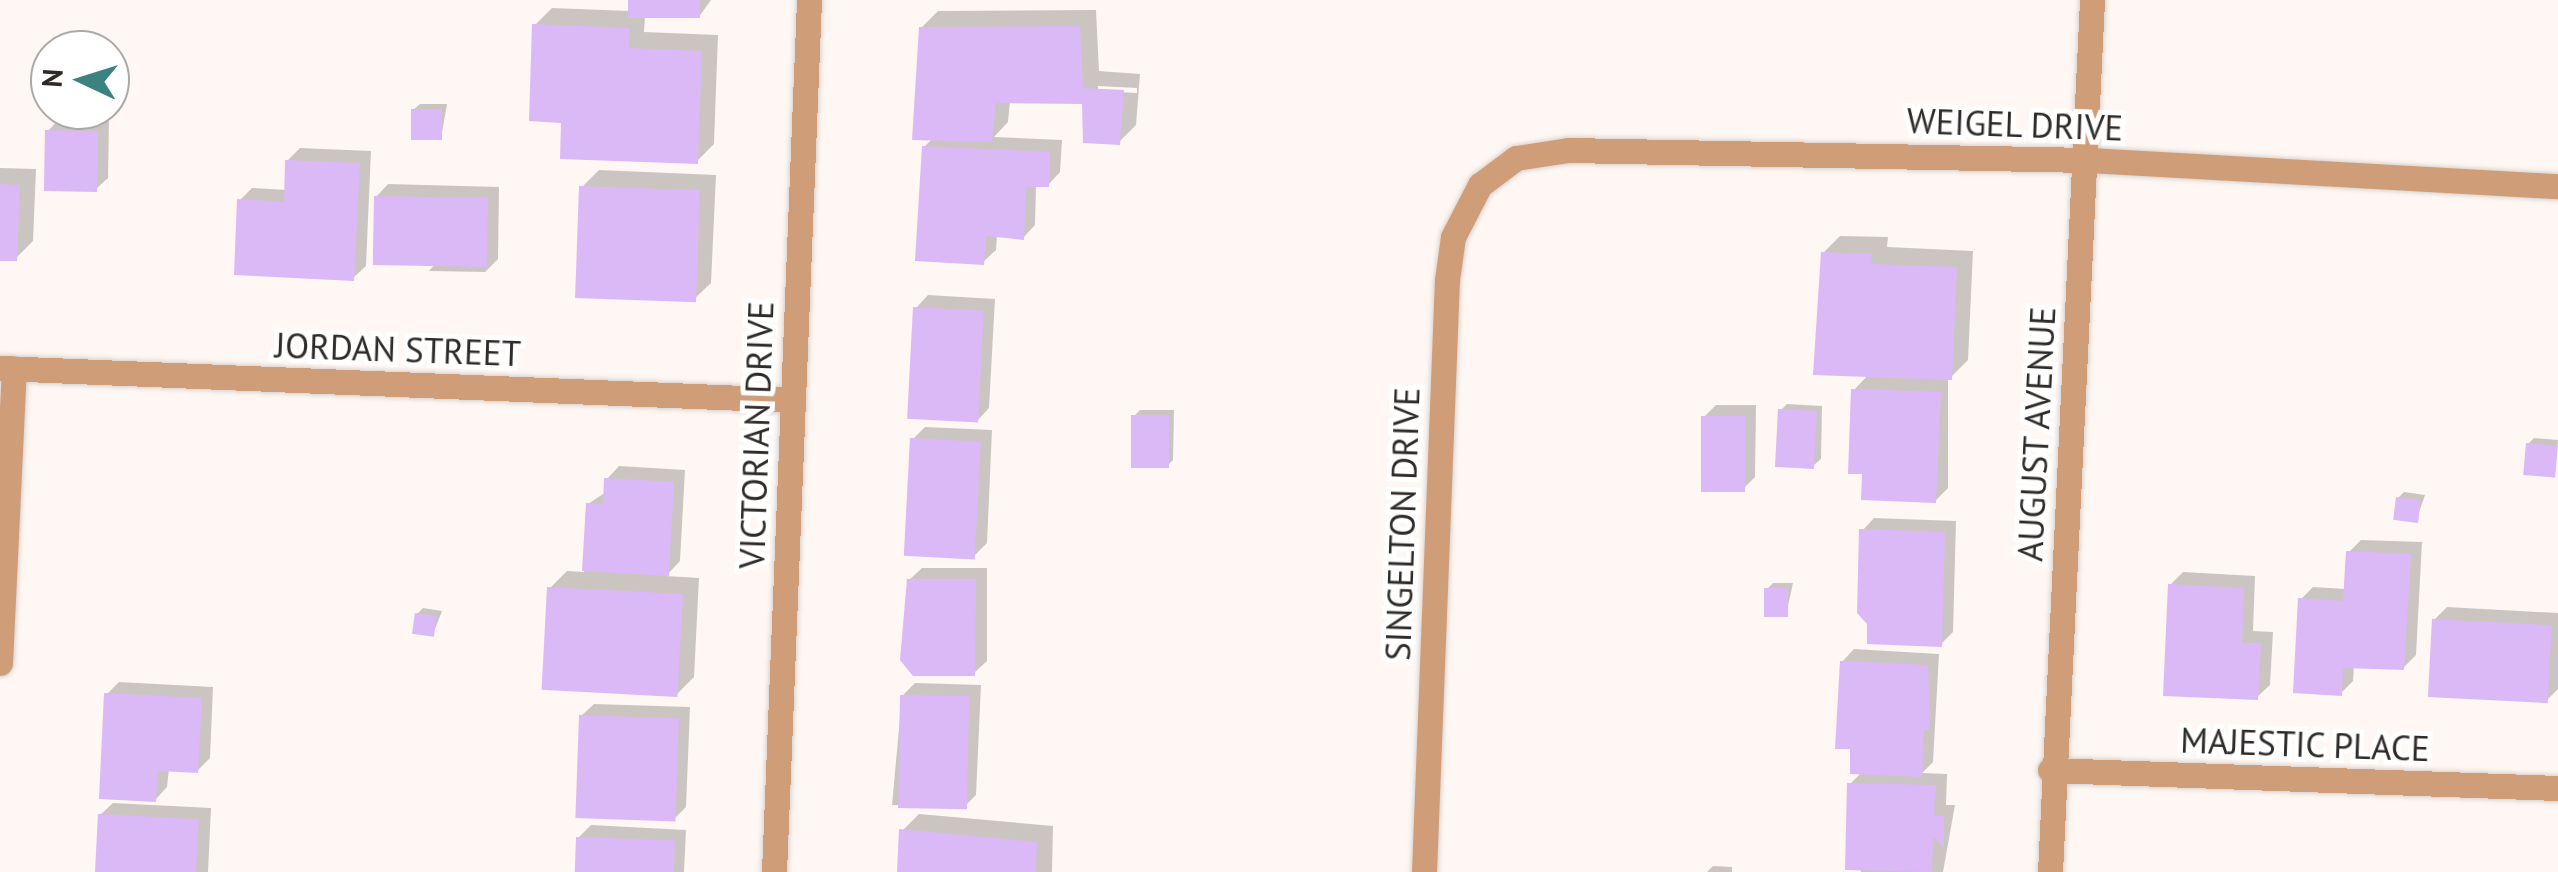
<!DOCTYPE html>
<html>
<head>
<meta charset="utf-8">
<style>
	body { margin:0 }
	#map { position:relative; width:2558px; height:872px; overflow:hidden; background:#fef7f3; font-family:"PT Sans",sans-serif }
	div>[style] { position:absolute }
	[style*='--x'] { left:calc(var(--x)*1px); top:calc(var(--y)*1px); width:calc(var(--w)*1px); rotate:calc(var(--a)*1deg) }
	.shadow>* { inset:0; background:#0003 }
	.building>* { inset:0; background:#dbb8f6; transform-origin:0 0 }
	.roads { filter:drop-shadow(0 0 2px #d9d2ce) drop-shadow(0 0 2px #d9d2ce) }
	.minor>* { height:25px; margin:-12.5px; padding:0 12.5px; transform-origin:12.5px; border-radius:12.5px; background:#d09d79 }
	span { translate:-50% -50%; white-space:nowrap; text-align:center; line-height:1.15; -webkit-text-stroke:10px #fff; paint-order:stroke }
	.street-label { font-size:35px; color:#2e2a28 }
	.north { position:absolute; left:30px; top:30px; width:100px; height:100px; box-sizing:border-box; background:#fff; border:2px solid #abaaa9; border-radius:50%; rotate:274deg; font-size:28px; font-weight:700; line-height:40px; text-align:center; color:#2e2a28 }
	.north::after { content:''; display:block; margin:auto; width:35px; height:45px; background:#3b8380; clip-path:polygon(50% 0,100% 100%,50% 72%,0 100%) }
</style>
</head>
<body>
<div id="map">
	<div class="shadow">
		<div style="clip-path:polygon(630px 0,711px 0,698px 18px,645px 16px,644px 32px,718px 35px,714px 144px,697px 161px,564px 121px,535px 25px,552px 8px,630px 11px)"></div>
		<div style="clip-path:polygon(evenodd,1096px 10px,1099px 71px,1140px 74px,1136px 125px,1119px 142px,1085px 102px,1010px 100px,1008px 122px,994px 137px,1062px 140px,1060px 172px,1048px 185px,1036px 185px,1035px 225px,1023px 238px,997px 235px,996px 250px,983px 262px,924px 147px,933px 138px,921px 28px,938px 11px,1096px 10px,1098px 86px,1137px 88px,1137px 93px,1098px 91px,1098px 86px)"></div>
		<div style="clip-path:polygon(420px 104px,447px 104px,441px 138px,413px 110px)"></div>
		<div style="clip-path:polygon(60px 118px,109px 120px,108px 178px,95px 190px,48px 131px)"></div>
		<div style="clip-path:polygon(300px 148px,371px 151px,366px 266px,353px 278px,240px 200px,252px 188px,287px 190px,287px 161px)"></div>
		<div style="clip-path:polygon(0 168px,36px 169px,33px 241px,16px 258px,0 258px)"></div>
		<div style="clip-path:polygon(599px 170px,716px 175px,711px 283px,693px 300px,582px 187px)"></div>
		<div style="clip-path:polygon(388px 184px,499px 187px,498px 259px,485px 272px,429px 271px,435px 264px,376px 197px)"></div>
		<div style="clip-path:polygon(1840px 236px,1888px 237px,1887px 247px,1973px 251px,1968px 360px,1948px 380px,1948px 488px,1936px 500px,1864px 472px,1854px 390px,1869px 374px,1823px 253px)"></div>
		<div style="clip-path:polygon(928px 295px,995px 299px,989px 408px,977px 421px,916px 308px)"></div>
		<div style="clip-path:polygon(1787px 404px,1822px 406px,1821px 459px,1814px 465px,1781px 410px)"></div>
		<div style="clip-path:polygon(1716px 405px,1756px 405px,1755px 477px,1743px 489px,1704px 417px)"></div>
		<div style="clip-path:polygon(1140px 410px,1174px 410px,1173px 460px,1167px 466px,1134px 416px)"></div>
		<div style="clip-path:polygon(925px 427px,992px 430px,987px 543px,974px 556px,913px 439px)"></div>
		<div style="clip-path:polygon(2534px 438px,2558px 440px,2554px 476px,2528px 444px)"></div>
		<div style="clip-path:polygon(619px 466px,685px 470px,680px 561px,666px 576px,699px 578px,694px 677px,677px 694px,550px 588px,567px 571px,584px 572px,588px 504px,606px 492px,607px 479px)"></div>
		<div style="clip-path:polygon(2404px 492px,2425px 495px,2416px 521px,2398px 498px)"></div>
		<div style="clip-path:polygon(1874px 518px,1956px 521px,1953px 632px,1941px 644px,1862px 531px)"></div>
		<div style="clip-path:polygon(2361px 540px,2422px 542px,2416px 655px,2403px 668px,2354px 666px,2353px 681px,2341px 693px,2301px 599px,2313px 587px,2346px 589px,2349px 552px)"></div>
		<div style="clip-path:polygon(922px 568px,987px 568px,987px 661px,974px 673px,909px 580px)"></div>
		<div style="clip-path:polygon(2183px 572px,2255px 576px,2253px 631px,2273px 632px,2270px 685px,2257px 697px,2170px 585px)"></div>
		<div style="clip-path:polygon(1773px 583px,1793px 583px,1786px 615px,1767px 589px)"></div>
		<div style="clip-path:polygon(2447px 607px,2558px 613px,2558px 689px,2547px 700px,2434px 620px)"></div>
		<div style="clip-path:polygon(423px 608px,442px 611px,433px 634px,417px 614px)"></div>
		<div style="clip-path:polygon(1854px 649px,1939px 654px,1933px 762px,1922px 773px,1947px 774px,1946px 805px,1955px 805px,1943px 872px,1861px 872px,1850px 784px,1862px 772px,1842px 662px)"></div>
		<div style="clip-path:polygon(119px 682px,213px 687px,210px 758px,197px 771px,169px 769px,167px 787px,155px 800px,107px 694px)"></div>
		<div style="clip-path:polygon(915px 683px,981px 685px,976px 795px,964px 807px,892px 805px,902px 696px)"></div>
		<div style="clip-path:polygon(594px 704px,690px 707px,686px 807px,673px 820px,581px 716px)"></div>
		<div style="clip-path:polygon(113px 803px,211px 808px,208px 872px,97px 872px,100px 815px)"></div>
		<div style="clip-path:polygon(919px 814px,1053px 826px,1052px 872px,899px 872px,902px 831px)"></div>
		<div style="clip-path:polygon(591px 825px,686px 830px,684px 872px,576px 872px,578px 838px)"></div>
		<div style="clip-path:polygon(1713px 866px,1732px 867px,1732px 872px,1707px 872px)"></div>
	</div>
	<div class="building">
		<div style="left:628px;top:0;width:72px;height:18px"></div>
		<div style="clip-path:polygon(532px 24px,630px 28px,628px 48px,702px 51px,698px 164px,560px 159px,561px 123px,529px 121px)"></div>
		<div style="clip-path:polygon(1080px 26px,1083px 88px,1124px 90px,1120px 145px,1083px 143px,1082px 104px,996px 103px,992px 142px,912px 140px,919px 27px)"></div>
		<div style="left:411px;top:109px;width:31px;height:31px"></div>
		<div style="left:45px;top:130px;width:53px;height:61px;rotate:1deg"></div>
		<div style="clip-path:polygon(922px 146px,1050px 152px,1049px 187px,1026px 187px,1024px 240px,986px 236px,984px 265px,915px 261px)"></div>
		<div style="clip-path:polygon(285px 160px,360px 163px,354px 281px,234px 275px,237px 199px,284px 202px)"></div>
		<div style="clip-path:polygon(0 184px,20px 185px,17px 261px,0 261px)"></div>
		<div style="left:579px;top:186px;width:121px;height:112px;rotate:2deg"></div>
		<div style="left:374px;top:196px;width:114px;height:69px;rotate:1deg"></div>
		<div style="clip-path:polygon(1821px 252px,1872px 254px,1871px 264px,1957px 267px,1952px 380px,1813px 375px)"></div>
		<div style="left:913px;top:307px;width:71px;height:112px;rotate:3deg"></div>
		<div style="clip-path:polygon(1851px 389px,1941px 392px,1936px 503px,1861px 500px,1862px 474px,1848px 474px)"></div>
		<div style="left:1778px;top:409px;width:39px;height:58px;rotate:3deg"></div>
		<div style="left:1131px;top:415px;width:38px;height:53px"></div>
		<div style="left:1701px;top:416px;width:44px;height:76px"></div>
		<div style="left:910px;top:438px;width:71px;height:118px;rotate:3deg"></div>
		<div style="left:2526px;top:443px;width:32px;height:32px;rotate:5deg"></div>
		<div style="clip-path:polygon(604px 478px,674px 482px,669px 576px,582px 571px,586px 503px,603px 504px)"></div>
		<div style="left:2396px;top:497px;width:25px;height:23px;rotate:7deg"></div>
		<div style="clip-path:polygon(1859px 529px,1945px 532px,1942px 647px,1867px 644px,1867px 624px,1857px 613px)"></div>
		<div style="clip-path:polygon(2346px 551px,2411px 554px,2404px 670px,2343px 668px,2342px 696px,2293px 693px,2298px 598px,2343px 601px)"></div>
		<div style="clip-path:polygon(907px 579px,976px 579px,975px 676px,913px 676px,900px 660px)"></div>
		<div style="clip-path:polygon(2168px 584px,2244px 588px,2242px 643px,2261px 643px,2258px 700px,2163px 696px)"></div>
		<div style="left:547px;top:587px;width:136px;height:103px;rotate:3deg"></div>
		<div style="left:1764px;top:588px;width:24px;height:29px"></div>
		<div style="left:415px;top:613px;width:22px;height:21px;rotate:8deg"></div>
		<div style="left:2432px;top:619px;width:120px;height:78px;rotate:3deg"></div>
		<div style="clip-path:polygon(1840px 661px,1928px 665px,1930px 730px,1924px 730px,1922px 777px,1850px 774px,1850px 749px,1835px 749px)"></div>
		<div style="clip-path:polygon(104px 693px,202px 698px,198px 773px,158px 771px,156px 802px,99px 799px)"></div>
		<div style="left:900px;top:695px;width:69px;height:113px;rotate:1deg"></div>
		<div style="left:579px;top:715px;width:100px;height:103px;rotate:2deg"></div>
		<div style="clip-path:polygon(1847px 783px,1936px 785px,1934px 816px,1944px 816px,1944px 848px,1933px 836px,1932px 872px,1845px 870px)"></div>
		<div style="left:98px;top:814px;width:101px;height:58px;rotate:3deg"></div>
		<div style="clip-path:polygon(899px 829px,1037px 842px,1036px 872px,897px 872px)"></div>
		<div style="left:576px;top:837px;width:99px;height:35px;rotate:2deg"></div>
	</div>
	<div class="roads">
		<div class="minor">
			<div style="--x:0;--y:368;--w:793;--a:2.31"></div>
			<div style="--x:0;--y:663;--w:295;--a:-87.3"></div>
			<div style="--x:2050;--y:770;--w:508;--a:2.03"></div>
			<div style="--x:774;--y:872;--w:873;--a:-87.7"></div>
			<div style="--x:1424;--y:872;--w:592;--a:-87.78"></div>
			<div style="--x:1447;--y:280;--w:43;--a:-82.1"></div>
			<div style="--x:1453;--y:237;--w:59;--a:-62.6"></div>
			<div style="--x:1480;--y:185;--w:45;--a:-36.9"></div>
			<div style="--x:1516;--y:158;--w:53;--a:-8.7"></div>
			<div style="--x:1568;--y:150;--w:520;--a:1.1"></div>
			<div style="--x:2088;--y:160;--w:471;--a:3.2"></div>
			<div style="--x:2050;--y:872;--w:873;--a:-87.24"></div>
		</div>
	</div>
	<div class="street-label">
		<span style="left:2015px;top:124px;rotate:2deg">WEIGEL DRIVE</span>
		<span style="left:398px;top:349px;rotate:2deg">JORDAN STREET</span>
		<span style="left:2036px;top:434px;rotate:-87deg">AUGUST AVENUE</span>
		<span style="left:756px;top:435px;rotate:-88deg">VICTORIAN DRIVE</span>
		<span style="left:1402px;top:524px;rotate:-88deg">SINGELTON DRIVE</span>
		<span style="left:2305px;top:744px;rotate:2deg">MAJESTIC PLACE</span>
	</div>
	<div class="north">N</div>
</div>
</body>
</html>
